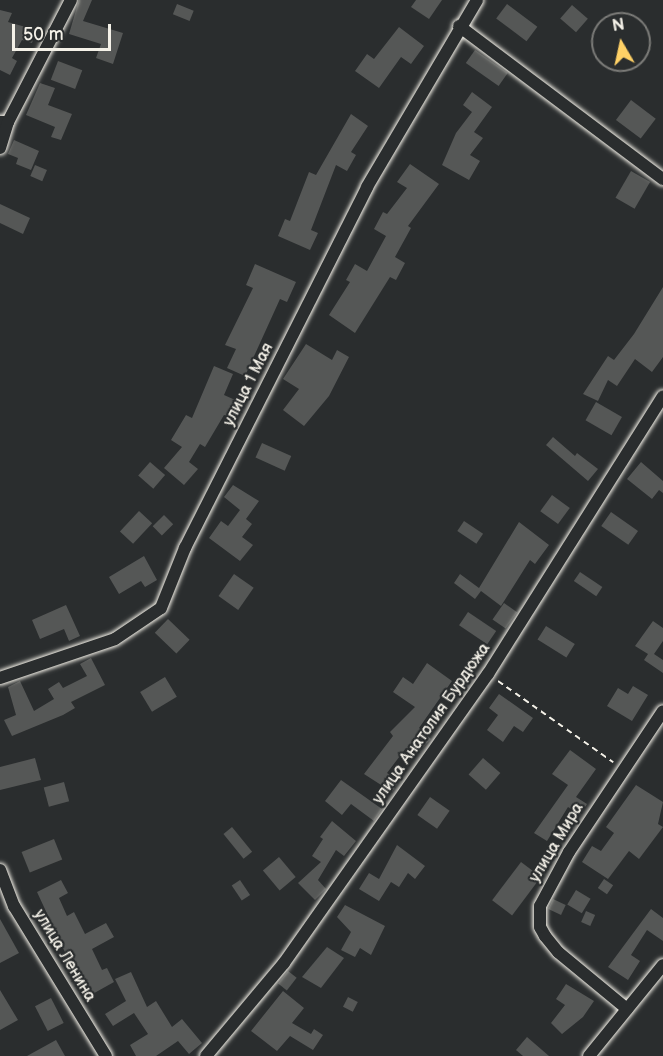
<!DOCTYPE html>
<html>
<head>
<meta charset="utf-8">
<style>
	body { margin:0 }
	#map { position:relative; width:663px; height:1056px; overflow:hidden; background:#2a2d2e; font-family:"Balsamiq Sans",sans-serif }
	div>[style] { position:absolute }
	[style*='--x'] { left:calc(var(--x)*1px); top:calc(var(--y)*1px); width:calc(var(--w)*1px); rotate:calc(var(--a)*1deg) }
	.building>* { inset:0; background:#555756; transform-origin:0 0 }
	.path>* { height:2px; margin-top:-1px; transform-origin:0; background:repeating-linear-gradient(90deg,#f4f1e8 0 6px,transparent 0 10.5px) }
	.roads { filter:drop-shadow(0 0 2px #f4f1e8) drop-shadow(0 0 2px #f4f1e8) }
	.minor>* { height:12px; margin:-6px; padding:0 6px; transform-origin:6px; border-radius:6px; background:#2a2d2e }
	span { translate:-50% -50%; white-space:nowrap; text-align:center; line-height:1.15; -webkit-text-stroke:4.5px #2a2d2e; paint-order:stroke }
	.street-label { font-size:16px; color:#f4f1e8 }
	.north { position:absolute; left:591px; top:12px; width:60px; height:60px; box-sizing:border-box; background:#2a2d2e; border:2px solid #7b7b78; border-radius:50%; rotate:351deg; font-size:16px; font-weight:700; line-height:24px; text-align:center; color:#f4f1e8 }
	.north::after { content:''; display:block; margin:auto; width:21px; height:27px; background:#ffd166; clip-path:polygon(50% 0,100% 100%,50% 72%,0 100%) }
	.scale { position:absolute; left:12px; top:24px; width:99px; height:27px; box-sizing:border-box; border:3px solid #f4f1e8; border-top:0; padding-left:8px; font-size:18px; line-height:21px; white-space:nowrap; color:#f4f1e8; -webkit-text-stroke:4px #2a2d2e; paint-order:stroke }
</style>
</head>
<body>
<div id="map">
	<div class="building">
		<div style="clip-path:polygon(79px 0,92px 0,83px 21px,123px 33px,113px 64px,96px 58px,101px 44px,69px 34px)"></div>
		<div style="clip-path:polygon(416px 0,442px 0,429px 19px,411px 7px)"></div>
		<div style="left:177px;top:4px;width:18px;height:11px;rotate:22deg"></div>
		<div style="left:507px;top:4px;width:38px;height:18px;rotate:37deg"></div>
		<div style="left:572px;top:5px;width:21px;height:18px;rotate:41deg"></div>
		<div style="clip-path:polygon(0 10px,12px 13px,8px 22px,36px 30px,32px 43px,22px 40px,12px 58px,17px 61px,10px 75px,0 70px)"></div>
		<div style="clip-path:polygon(399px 27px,424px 46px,411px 64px,401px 57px,379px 88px,355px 71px,367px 54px,374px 59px)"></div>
		<div style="left:475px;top:50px;width:40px;height:16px;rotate:35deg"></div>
		<div style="left:58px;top:61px;width:26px;height:20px;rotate:21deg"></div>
		<div style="clip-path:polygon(40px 83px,55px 88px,48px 105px,72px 114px,61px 140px,51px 137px,55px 127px,26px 115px)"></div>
		<div style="clip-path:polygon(472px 92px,492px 107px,474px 132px,483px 138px,470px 155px,480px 161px,469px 180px,442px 165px,456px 133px,472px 112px,463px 105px)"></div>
		<div style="left:631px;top:100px;width:31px;height:25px;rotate:37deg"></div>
		<div style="clip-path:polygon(351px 114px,368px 126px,351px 152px,356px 155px,347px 171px,336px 165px,311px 230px,318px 233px,310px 250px,278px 236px,285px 219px,290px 221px,309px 172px,316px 175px)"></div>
		<div style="clip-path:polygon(14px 140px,39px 151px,31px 170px,16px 164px,18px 158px,8px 154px)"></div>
		<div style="clip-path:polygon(410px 164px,439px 184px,408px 226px,411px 228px,395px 257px,405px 263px,396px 280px,390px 277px,355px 333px,329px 315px,350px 282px,346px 280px,355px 264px,367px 271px,386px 236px,374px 229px,383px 212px,387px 214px,407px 188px,397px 182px)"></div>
		<div style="left:35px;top:165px;width:13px;height:12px;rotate:23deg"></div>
		<div style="left:631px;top:171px;width:22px;height:31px;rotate:30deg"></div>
		<div style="clip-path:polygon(0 204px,30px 218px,23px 234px,0 223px)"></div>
		<div style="clip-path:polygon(255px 264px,296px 282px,287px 302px,280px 299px,245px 376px,227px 368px,236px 349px,225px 345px,253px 288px,246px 285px)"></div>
		<div style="clip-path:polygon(663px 287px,663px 357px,652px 372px,635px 359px,617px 386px,608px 380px,598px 401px,583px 394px,608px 356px,614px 360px,634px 334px)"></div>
		<div style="clip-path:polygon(306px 344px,332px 360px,337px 350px,349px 357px,329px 396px,304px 426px,283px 410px,299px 389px,283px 379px)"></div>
		<div style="clip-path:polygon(214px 366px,233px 374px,224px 395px,242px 403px,235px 419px,224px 415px,205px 447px,200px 444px,189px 462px,198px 469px,184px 485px,164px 468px,182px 447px,171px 440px,186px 415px,192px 418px)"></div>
		<div style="left:596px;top:402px;width:30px;height:21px;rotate:30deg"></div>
		<div style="clip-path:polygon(553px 437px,575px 456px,577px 453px,598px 469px,588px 481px,546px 445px)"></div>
		<div style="left:262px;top:443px;width:32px;height:16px;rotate:24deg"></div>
		<div style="left:150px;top:462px;width:20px;height:18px;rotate:41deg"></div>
		<div style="clip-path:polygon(641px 462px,663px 481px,663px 493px,659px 490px,652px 499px,627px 479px)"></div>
		<div style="clip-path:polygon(233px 485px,259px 501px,246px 519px,252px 524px,242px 537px,253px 545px,240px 561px,209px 538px,221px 521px,228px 526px,240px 510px,224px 497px)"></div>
		<div style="left:552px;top:495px;width:22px;height:20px;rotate:36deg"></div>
		<div style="left:139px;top:511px;width:18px;height:28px;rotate:43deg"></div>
		<div style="left:611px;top:512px;width:33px;height:17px;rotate:35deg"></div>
		<div style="left:164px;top:515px;width:13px;height:16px;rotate:45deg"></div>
		<div style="left:464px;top:521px;width:23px;height:12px;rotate:34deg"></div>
		<div style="clip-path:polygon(519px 522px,549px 545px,535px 564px,530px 560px,501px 606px,481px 591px,475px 599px,454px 583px,460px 574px,479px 588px)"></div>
		<div style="clip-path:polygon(144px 556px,157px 580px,145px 587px,141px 581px,119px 594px,109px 577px)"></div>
		<div style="left:580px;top:572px;width:27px;height:11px;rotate:34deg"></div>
		<div style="left:234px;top:574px;width:24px;height:27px;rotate:35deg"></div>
		<div style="left:504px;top:603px;width:16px;height:20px;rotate:35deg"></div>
		<div style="clip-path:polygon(66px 605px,80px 636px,69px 641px,64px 629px,40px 639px,32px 620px)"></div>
		<div style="left:468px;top:612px;width:34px;height:16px;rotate:34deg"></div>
		<div style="left:168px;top:619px;width:30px;height:19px;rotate:44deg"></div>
		<div style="clip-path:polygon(653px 621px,663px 628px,663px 641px,654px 654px,663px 660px,663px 673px,644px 660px,648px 654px,635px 646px)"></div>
		<div style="left:546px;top:626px;width:34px;height:16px;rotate:32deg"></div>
		<div style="clip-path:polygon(91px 658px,105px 685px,71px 702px,75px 708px,63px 715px,12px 736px,4px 720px,16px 715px,8px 687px,20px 681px,34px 711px,54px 699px,48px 689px,59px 682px,63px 688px,87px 676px,80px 664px)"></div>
		<div style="clip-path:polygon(427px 663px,452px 681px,419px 728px,431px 739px,414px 756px,406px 748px,387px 773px,399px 781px,392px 792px,364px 774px,393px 736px,390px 732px,415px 707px,393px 692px,403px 677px,413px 684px)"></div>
		<div style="left:165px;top:677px;width:23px;height:29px;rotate:59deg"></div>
		<div style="clip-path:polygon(633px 686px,648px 695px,632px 721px,607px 706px,618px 688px,628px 694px)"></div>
		<div style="clip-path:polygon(499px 694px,533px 718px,523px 732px,514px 726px,503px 742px,487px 730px,498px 715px,489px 708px)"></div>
		<div style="clip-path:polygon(570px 750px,596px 769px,576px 797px,587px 804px,580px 815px,568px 807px,547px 841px,534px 833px,568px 785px,552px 774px)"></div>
		<div style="clip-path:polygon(35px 758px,41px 780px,0 790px,0 767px)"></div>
		<div style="left:483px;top:758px;width:23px;height:22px;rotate:41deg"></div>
		<div style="clip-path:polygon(341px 780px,382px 809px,374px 821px,351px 804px,342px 815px,325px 801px)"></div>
		<div style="left:64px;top:782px;width:20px;height:21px;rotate:75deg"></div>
		<div style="clip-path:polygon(636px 785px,663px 802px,658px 824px,663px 827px,639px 859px,629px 851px,608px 879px,582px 862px,592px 846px,601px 851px,614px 833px,606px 827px)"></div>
		<div style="left:430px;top:797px;width:24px;height:22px;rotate:35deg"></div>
		<div style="clip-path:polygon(332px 821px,356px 841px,344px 856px,336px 850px,318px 880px,326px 889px,315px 900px,298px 883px,321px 862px,312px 856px,323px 839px,320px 837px)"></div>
		<div style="left:232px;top:827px;width:32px;height:11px;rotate:51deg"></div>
		<div style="left:54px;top:839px;width:22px;height:35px;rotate:68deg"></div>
		<div style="clip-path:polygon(397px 845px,425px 866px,415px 879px,408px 873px,399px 887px,391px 882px,379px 901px,359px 889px,369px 873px,379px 879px)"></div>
		<div style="left:279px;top:857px;width:26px;height:21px;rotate:50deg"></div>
		<div style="left:521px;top:862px;width:25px;height:48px;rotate:37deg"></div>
		<div style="left:604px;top:879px;width:11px;height:11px;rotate:34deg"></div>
		<div style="clip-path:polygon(61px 880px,68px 893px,59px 898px,67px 916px,74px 912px,85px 934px,106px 923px,114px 937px,92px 949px,102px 970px,107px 968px,114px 982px,89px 996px,74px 959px,69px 961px,37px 892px)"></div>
		<div style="left:240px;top:880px;width:18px;height:10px;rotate:56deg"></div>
		<div style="left:576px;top:890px;width:17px;height:17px;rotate:31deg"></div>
		<div style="left:553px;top:899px;width:14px;height:11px;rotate:25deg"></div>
		<div style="clip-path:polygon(345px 905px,385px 926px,371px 955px,360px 948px,355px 957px,341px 950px,351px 932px,337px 917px)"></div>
		<div style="clip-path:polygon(651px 909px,663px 918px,663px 941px,647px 930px,631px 955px,640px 961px,628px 980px,608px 967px)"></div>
		<div style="left:586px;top:911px;width:10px;height:12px;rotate:24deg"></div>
		<div style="clip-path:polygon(0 919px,19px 953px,0 963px)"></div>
		<div style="clip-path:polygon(327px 947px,344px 958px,321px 988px,302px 977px)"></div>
		<div style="left:288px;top:971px;width:11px;height:16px;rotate:38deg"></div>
		<div style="clip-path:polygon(131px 972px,147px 1007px,156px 1001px,172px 1027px,182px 1019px,202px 1043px,189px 1054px,178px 1041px,156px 1056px,136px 1056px,130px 1045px,148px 1034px,134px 1013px,113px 1026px,105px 1014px,126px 1001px,115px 979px)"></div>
		<div style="clip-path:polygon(566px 984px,594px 1001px,583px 1017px,562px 1034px,551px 1023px,565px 1005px,556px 999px)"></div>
		<div style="clip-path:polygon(0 990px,18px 1020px,0 1030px)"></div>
		<div style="clip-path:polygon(283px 991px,304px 1008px,292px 1023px,311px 1034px,314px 1029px,323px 1035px,313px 1050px,290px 1036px,277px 1051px,251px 1031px)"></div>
		<div style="left:348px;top:997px;width:11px;height:11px;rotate:27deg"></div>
		<div style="left:51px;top:998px;width:28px;height:18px;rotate:63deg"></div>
		<div style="clip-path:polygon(527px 1037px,549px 1056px,523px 1056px,516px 1050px)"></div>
		<div style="clip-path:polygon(56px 1040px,65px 1056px,27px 1056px)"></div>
	</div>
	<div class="path">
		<div style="--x:498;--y:681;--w:141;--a:35.2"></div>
	</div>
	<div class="roads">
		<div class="minor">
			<div style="--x:459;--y:26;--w:255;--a:36.9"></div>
			<div style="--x:0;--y:122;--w:8;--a:0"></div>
			<div style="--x:8;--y:122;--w:137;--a:-62.7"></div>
			<div style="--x:0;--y:148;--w:27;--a:-73"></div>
			<div style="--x:0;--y:678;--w:121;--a:-18.7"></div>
			<div style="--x:115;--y:639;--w:55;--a:-34"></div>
			<div style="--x:161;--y:608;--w:65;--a:-68.2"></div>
			<div style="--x:185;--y:548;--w:404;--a:-63.2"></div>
			<div style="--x:367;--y:187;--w:217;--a:-59.5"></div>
			<div style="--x:0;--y:870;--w:39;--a:69"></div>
			<div style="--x:14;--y:906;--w:176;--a:58.5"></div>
			<div style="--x:627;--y:1009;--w:89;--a:-140.4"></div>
			<div style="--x:558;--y:952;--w:21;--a:-129"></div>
			<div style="--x:545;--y:936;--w:10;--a:-119"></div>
			<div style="--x:540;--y:927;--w:21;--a:-90"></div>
			<div style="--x:540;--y:906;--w:61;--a:-61.8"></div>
			<div style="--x:569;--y:852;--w:169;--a:-56.3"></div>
			<div style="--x:206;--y:1056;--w:121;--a:-50"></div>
			<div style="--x:284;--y:963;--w:354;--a:-54.8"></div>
			<div style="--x:488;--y:674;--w:328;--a:-57.8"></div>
			<div style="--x:589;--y:1056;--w:117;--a:-50.9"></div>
		</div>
	</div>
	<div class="street-label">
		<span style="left:249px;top:385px;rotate:-63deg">улица 1 Мая</span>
		<span style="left:432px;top:724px;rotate:-55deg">улица Анатолия Бурдюжа</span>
		<span style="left:557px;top:843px;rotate:-59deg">улица Мира</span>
		<span style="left:64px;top:956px;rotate:59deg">улица Ленина</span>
	</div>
	<div class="north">N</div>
	<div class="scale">50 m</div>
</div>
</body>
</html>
